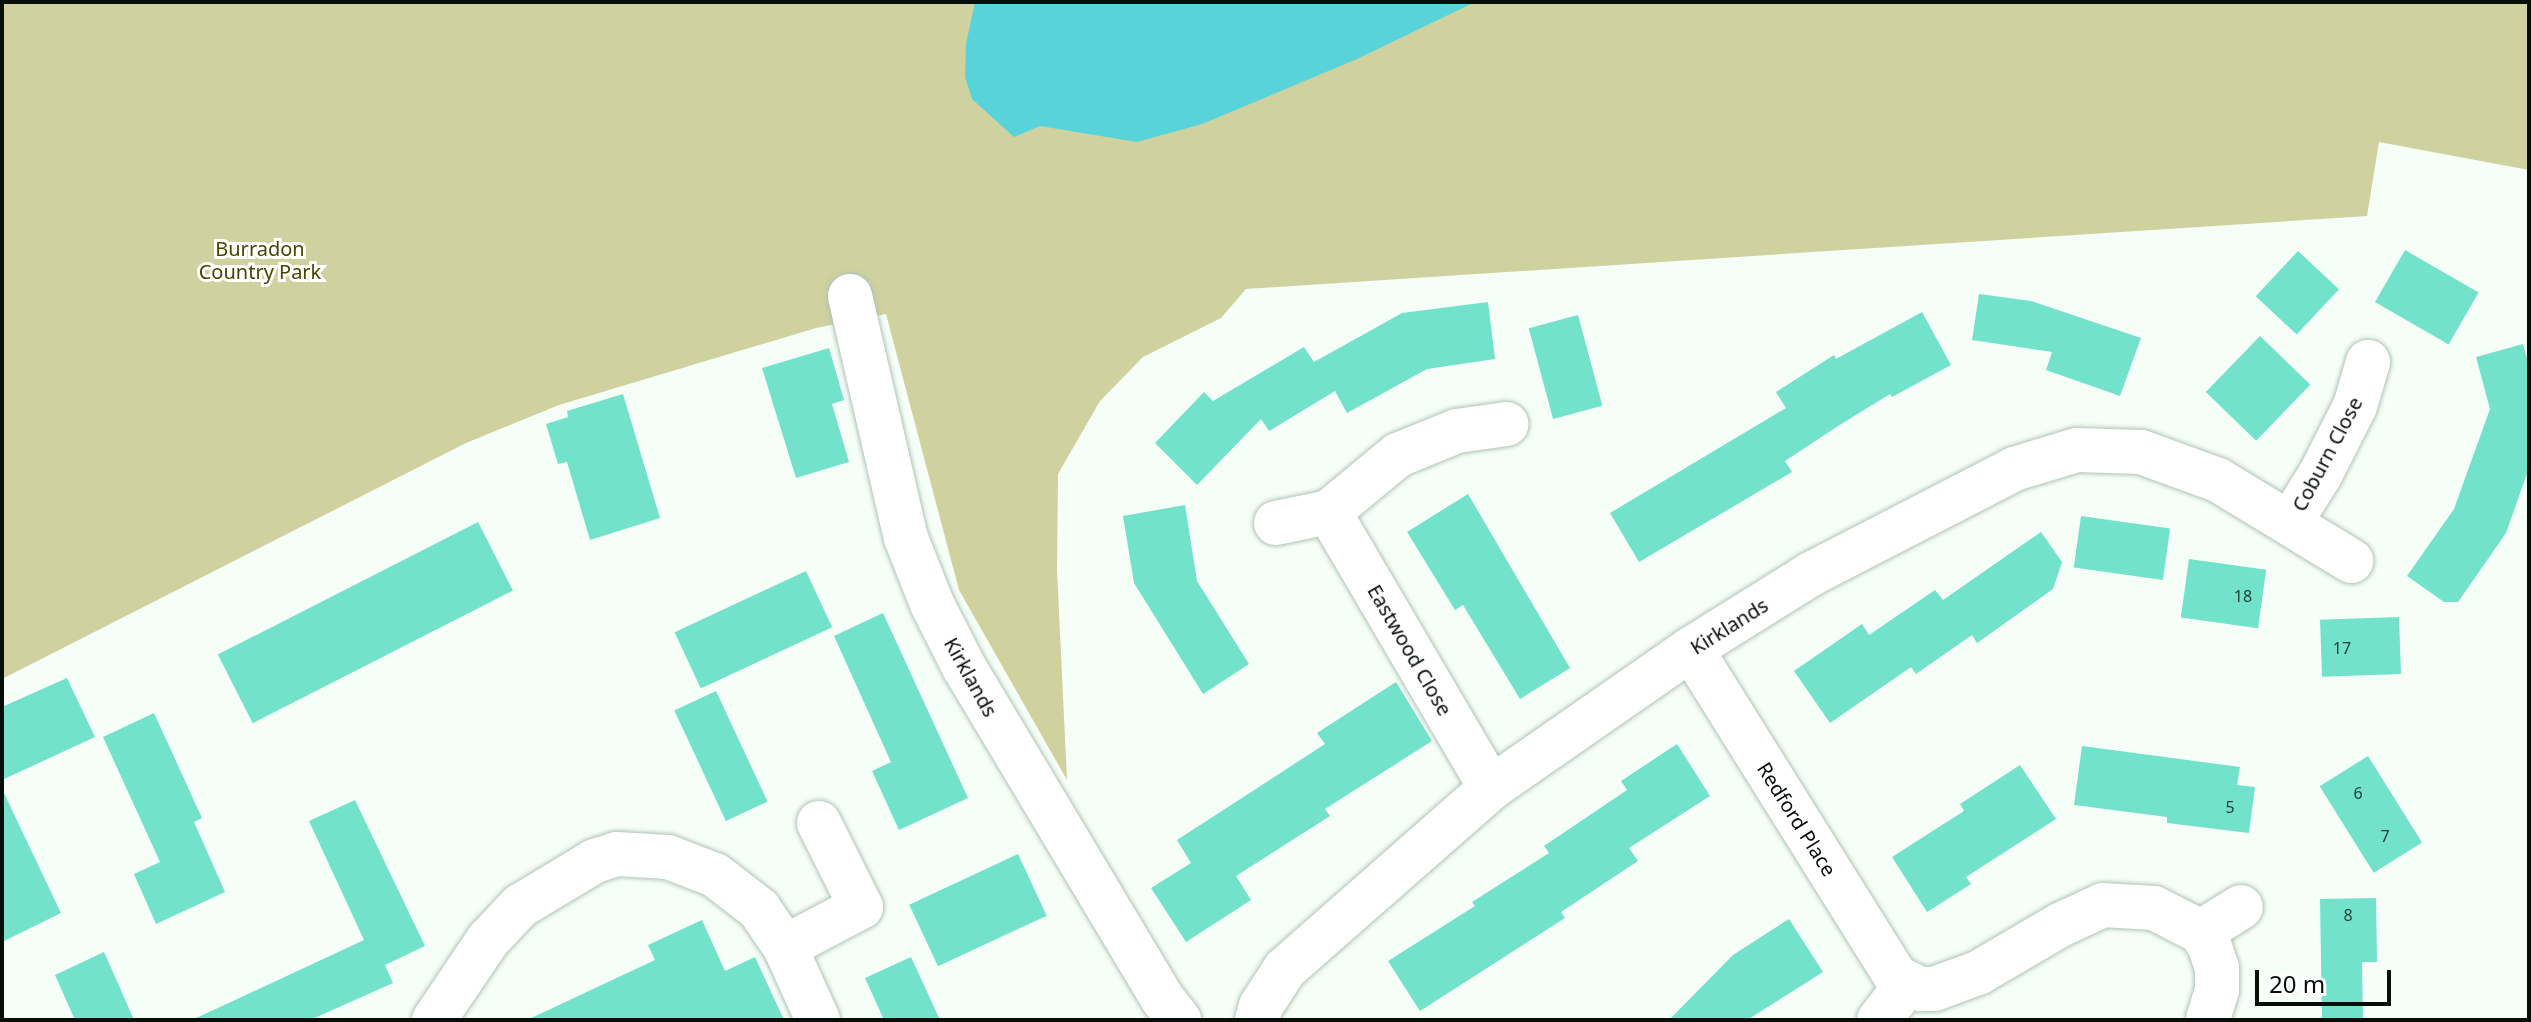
<!DOCTYPE html>
<html>
<head>
<meta charset="utf-8">
<style>
	body { margin:0 }
	#map { position:relative; width:2531px; height:1022px; overflow:hidden; background:#f6fef8; font-family:"Noto Sans",sans-serif }
	div>[style] { position:absolute }
	[style*='--x'] { left:calc(var(--x)*1px); top:calc(var(--y)*1px); width:calc(var(--w)*1px); rotate:calc(var(--a)*1deg) }
	.green>* { inset:0; background:#cfd19e }
	.water>* { inset:0; background:#58d3da }
	.building>* { inset:0; background:#73e2ca; transform-origin:0 0 }
	.roads { filter:drop-shadow(0 0 2px #b0c4b6) drop-shadow(0 0 2px #b0c4b6) }
	.street>* { height:44px; margin:-22px; padding:0 22px; transform-origin:22px; border-radius:22px; background:#fff }
	span { translate:-50% -50%; white-space:nowrap; text-align:center; line-height:1.15; -webkit-text-stroke:6px #fff; paint-order:stroke }
	.number-label { font-size:16px; color:#224239 }
	.number-label span { -webkit-text-stroke-width:0 }
	.park-label { font-size:20px; color:#464600 }
	.street-label { font-size:20px; color:#070d09 }
	.frame { position:absolute; inset:0; border:4px solid #070d09; pointer-events:none }
	.scale { position:absolute; left:2255px; top:970px; width:136px; height:36px; box-sizing:border-box; border:4px solid #070d09; border-top:0; padding-left:10px; font-size:24px; line-height:28px; white-space:nowrap; color:#070d09; -webkit-text-stroke:6px #fff; paint-order:stroke }
</style>
</head>
<body>
<div id="map">
	<div class="green">
		<div style="clip-path:polygon(2px 2px,2529px 2px,2529px 170px,2379px 142px,2367px 216px,1246px 289px,1221px 318px,1143px 357px,1100px 401px,1058px 474px,1057px 570px,1067px 780px,959px 590px,886px 314px,816px 328px,559px 405px,466px 443px,2px 679px)"></div>
	</div>
	<div class="water">
		<div style="clip-path:polygon(975px 2px,1475px 2px,1357px 59px,1202px 124px,1137px 142px,1040px 126px,1014px 137px,972px 99px,965px 77px,966px 44px)"></div>
	</div>
	<div class="building">
		<div style="left:2405px;top:250px;width:85px;height:60px;rotate:30deg"></div>
		<div style="left:2298px;top:251px;width:56px;height:62px;rotate:43deg"></div>
		<div style="clip-path:polygon(1979px 294px,2031px 301px,2141px 338px,2120px 396px,2046px 370px,2052px 352px,1972px 340px)"></div>
		<div style="clip-path:polygon(1488px 302px,1495px 359px,1427px 369px,1347px 413px,1335px 391px,1269px 431px,1261px 419px,1197px 485px,1155px 443px,1204px 392px,1213px 401px,1304px 347px,1314px 362px,1402px 313px)"></div>
		<div style="clip-path:polygon(1922px 312px,1951px 365px,1892px 397px,1890px 394px,1838px 426px,1785px 461px,1792px 472px,1639px 562px,1610px 513px,1786px 408px,1776px 392px,1834px 355px,1836px 359px)"></div>
		<div style="left:1578px;top:315px;width:94px;height:51px;rotate:75deg"></div>
		<div style="left:2260px;top:336px;width:70px;height:78px;rotate:44deg"></div>
		<div style="clip-path:polygon(2523px 344px,2529px 366px,2529px 468px,2506px 533px,2458px 602px,2444px 602px,2407px 576px,2454px 509px,2490px 409px,2476px 357px)"></div>
		<div style="clip-path:polygon(829px 348px,844px 400px,832px 404px,849px 462px,796px 478px,762px 368px)"></div>
		<div style="clip-path:polygon(623px 394px,660px 518px,590px 540px,567px 462px,558px 464px,546px 424px,568px 417px,567px 411px)"></div>
		<div style="clip-path:polygon(1468px 494px,1570px 668px,1520px 699px,1463px 605px,1455px 610px,1407px 532px)"></div>
		<div style="clip-path:polygon(1185px 505px,1197px 581px,1249px 664px,1203px 694px,1134px 583px,1123px 516px)"></div>
		<div style="left:2081px;top:516px;width:90px;height:52px;rotate:8deg"></div>
		<div style="left:478px;top:522px;width:77px;height:292px;rotate:63deg"></div>
		<div style="clip-path:polygon(2041px 532px,2062px 562px,2053px 589px,1977px 643px,1972px 635px,1916px 674px,1911px 667px,1830px 723px,1794px 671px,1862px 624px,1869px 635px,1935px 590px,1943px 600px)"></div>
		<div style="left:2189px;top:559px;width:78px;height:59px;rotate:8deg"></div>
		<div style="left:806px;top:571px;width:62px;height:145px;rotate:65deg"></div>
		<div style="clip-path:polygon(883px 613px,968px 798px,899px 830px,872px 771px,891px 762px,834px 636px)"></div>
		<div style="left:2399px;top:617px;width:57px;height:79px;rotate:88deg"></div>
		<div style="clip-path:polygon(67px 678px,95px 737px,2px 780px,2px 707px)"></div>
		<div style="clip-path:polygon(1396px 682px,1432px 741px,1325px 809px,1330px 816px,1236px 876px,1251px 900px,1186px 942px,1151px 888px,1191px 863px,1177px 840px,1325px 744px,1317px 733px)"></div>
		<div style="left:716px;top:691px;width:122px;height:46px;rotate:65deg"></div>
		<div style="clip-path:polygon(154px 713px,202px 818px,194px 822px,225px 892px,156px 924px,134px 874px,160px 862px,103px 737px)"></div>
		<div style="clip-path:polygon(1677px 744px,1710px 796px,1629px 848px,1638px 861px,1561px 912px,1565px 918px,1420px 1011px,1388px 961px,1475px 906px,1472px 902px,1549px 853px,1544px 846px,1627px 790px,1621px 781px)"></div>
		<div style="clip-path:polygon(2082px 746px,2240px 767px,2237px 785px,2255px 787px,2249px 833px,2167px 823px,2167px 817px,2074px 805px)"></div>
		<div style="left:2368px;top:756px;width:102px;height:57px;rotate:58deg"></div>
		<div style="clip-path:polygon(2020px 765px,2056px 819px,1966px 877px,1971px 884px,1927px 912px,1892px 857px,1964px 811px,1960px 804px)"></div>
		<div style="clip-path:polygon(2px 789px,61px 913px,2px 942px)"></div>
		<div style="clip-path:polygon(355px 800px,425px 946px,385px 965px,393px 983px,310px 1020px,192px 1020px,364px 940px,309px 821px)"></div>
		<div style="left:1018px;top:854px;width:68px;height:120px;rotate:65deg"></div>
		<div style="clip-path:polygon(2376px 898px,2377px 962px,2362px 962px,2363px 1020px,2322px 1020px,2320px 899px)"></div>
		<div style="clip-path:polygon(1789px 919px,1823px 972px,1747px 1020px,1669px 1020px,1733px 955px)"></div>
		<div style="clip-path:polygon(702px 920px,725px 971px,755px 957px,784px 1020px,527px 1020px,655px 960px,648px 945px)"></div>
		<div style="clip-path:polygon(104px 952px,120px 988px,134px 1020px,75px 1020px,55px 975px)"></div>
		<div style="clip-path:polygon(911px 957px,940px 1020px,884px 1020px,865px 978px)"></div>
	</div>
	<div class="roads">
		<div class="street">
			<div style="--x:850;--y:296;--w:248;--a:77"></div>
			<div style="--x:906;--y:538;--w:71;--a:68.5"></div>
			<div style="--x:932;--y:604;--w:71;--a:63.1"></div>
			<div style="--x:964;--y:667;--w:386;--a:59.1"></div>
			<div style="--x:1162;--y:998;--w:28;--a:52"></div>
			<div style="--x:1329;--y:512;--w:320;--a:59.6"></div>
			<div style="--x:2291;--y:521;--w:54;--a:-57.8"></div>
			<div style="--x:2320;--y:475;--w:77;--a:-63.1"></div>
			<div style="--x:2355;--y:406;--w:46;--a:-73.5"></div>
			<div style="--x:1276;--y:523;--w:54;--a:-11.7"></div>
			<div style="--x:1329;--y:512;--w:89;--a:-39.6"></div>
			<div style="--x:1398;--y:455;--w:64;--a:-22.1"></div>
			<div style="--x:1457;--y:431;--w:50;--a:-8"></div>
			<div style="--x:1691;--y:649;--w:387;--a:58"></div>
			<div style="--x:1896;--y:977;--w:28;--a:26"></div>
			<div style="--x:1921;--y:989;--w:13;--a:0"></div>
			<div style="--x:1934;--y:989;--w:47;--a:-20"></div>
			<div style="--x:1978;--y:973;--w:95;--a:-30.3"></div>
			<div style="--x:2060;--y:925;--w:47;--a:-24.9"></div>
			<div style="--x:2103;--y:905;--w:51;--a:3.4"></div>
			<div style="--x:2154;--y:908;--w:53;--a:27.1"></div>
			<div style="--x:2201;--y:932;--w:17;--a:59"></div>
			<div style="--x:2210;--y:947;--w:22;--a:72"></div>
			<div style="--x:2217;--y:968;--w:22;--a:90"></div>
			<div style="--x:2217;--y:990;--w:31;--a:107"></div>
			<div style="--x:2201;--y:932;--w:47;--a:-32"></div>
			<div style="--x:785;--y:947;--w:86;--a:-27.8"></div>
			<div style="--x:861;--y:907;--w:94;--a:-116.6"></div>
			<div style="--x:434;--y:1020;--w:97;--a:-56"></div>
			<div style="--x:488;--y:940;--w:47;--a:-46.7"></div>
			<div style="--x:520;--y:906;--w:87;--a:-31"></div>
			<div style="--x:595;--y:861;--w:23;--a:-18"></div>
			<div style="--x:617;--y:854;--w:51;--a:3.4"></div>
			<div style="--x:668;--y:857;--w:50;--a:21"></div>
			<div style="--x:715;--y:875;--w:56;--a:37.7"></div>
			<div style="--x:759;--y:909;--w:46;--a:55.6"></div>
			<div style="--x:785;--y:947;--w:80;--a:65.7"></div>
			<div style="--x:1257;--y:1020;--w:15;--a:-74"></div>
			<div style="--x:1261;--y:1006;--w:44;--a:-57"></div>
			<div style="--x:1285;--y:969;--w:274;--a:-41.3"></div>
			<div style="--x:1491;--y:788;--w:244;--a:-34.8"></div>
			<div style="--x:1691;--y:649;--w:142;--a:-32"></div>
			<div style="--x:1811;--y:574;--w:229;--a:-27.3"></div>
			<div style="--x:2014;--y:469;--w:66;--a:-16.8"></div>
			<div style="--x:2077;--y:450;--w:64;--a:1.8"></div>
			<div style="--x:2141;--y:452;--w:82;--a:20"></div>
			<div style="--x:2218;--y:480;--w:156;--a:31.3"></div>
			<div style="--x:1879;--y:1020;--w:46;--a:-52.1"></div>
		</div>
	</div>
	<div class="number-label">
		<span style="left:2243px;top:596px">18</span>
		<span style="left:2342px;top:648px">17</span>
		<span style="left:2358px;top:793px">6</span>
		<span style="left:2230px;top:807px">5</span>
		<span style="left:2385px;top:836px">7</span>
		<span style="left:2348px;top:915px">8</span>
	</div>
	<div class="park-label">
		<span style="left:260px;top:260px">Burradon<br>Country Park</span>
	</div>
	<div class="street-label">
		<span style="left:2327px;top:454px;rotate:-62deg">Coburn Close</span>
		<span style="left:1729px;top:626px;rotate:-32deg">Kirklands</span>
		<span style="left:1410px;top:650px;rotate:60deg">Eastwood Close</span>
		<span style="left:971px;top:677px;rotate:61deg">Kirklands</span>
		<span style="left:1797px;top:819px;rotate:58deg">Redford Place</span>
	</div>
	<div class="frame"></div>
	<div class="scale">20 m</div>
</div>
</body>
</html>
